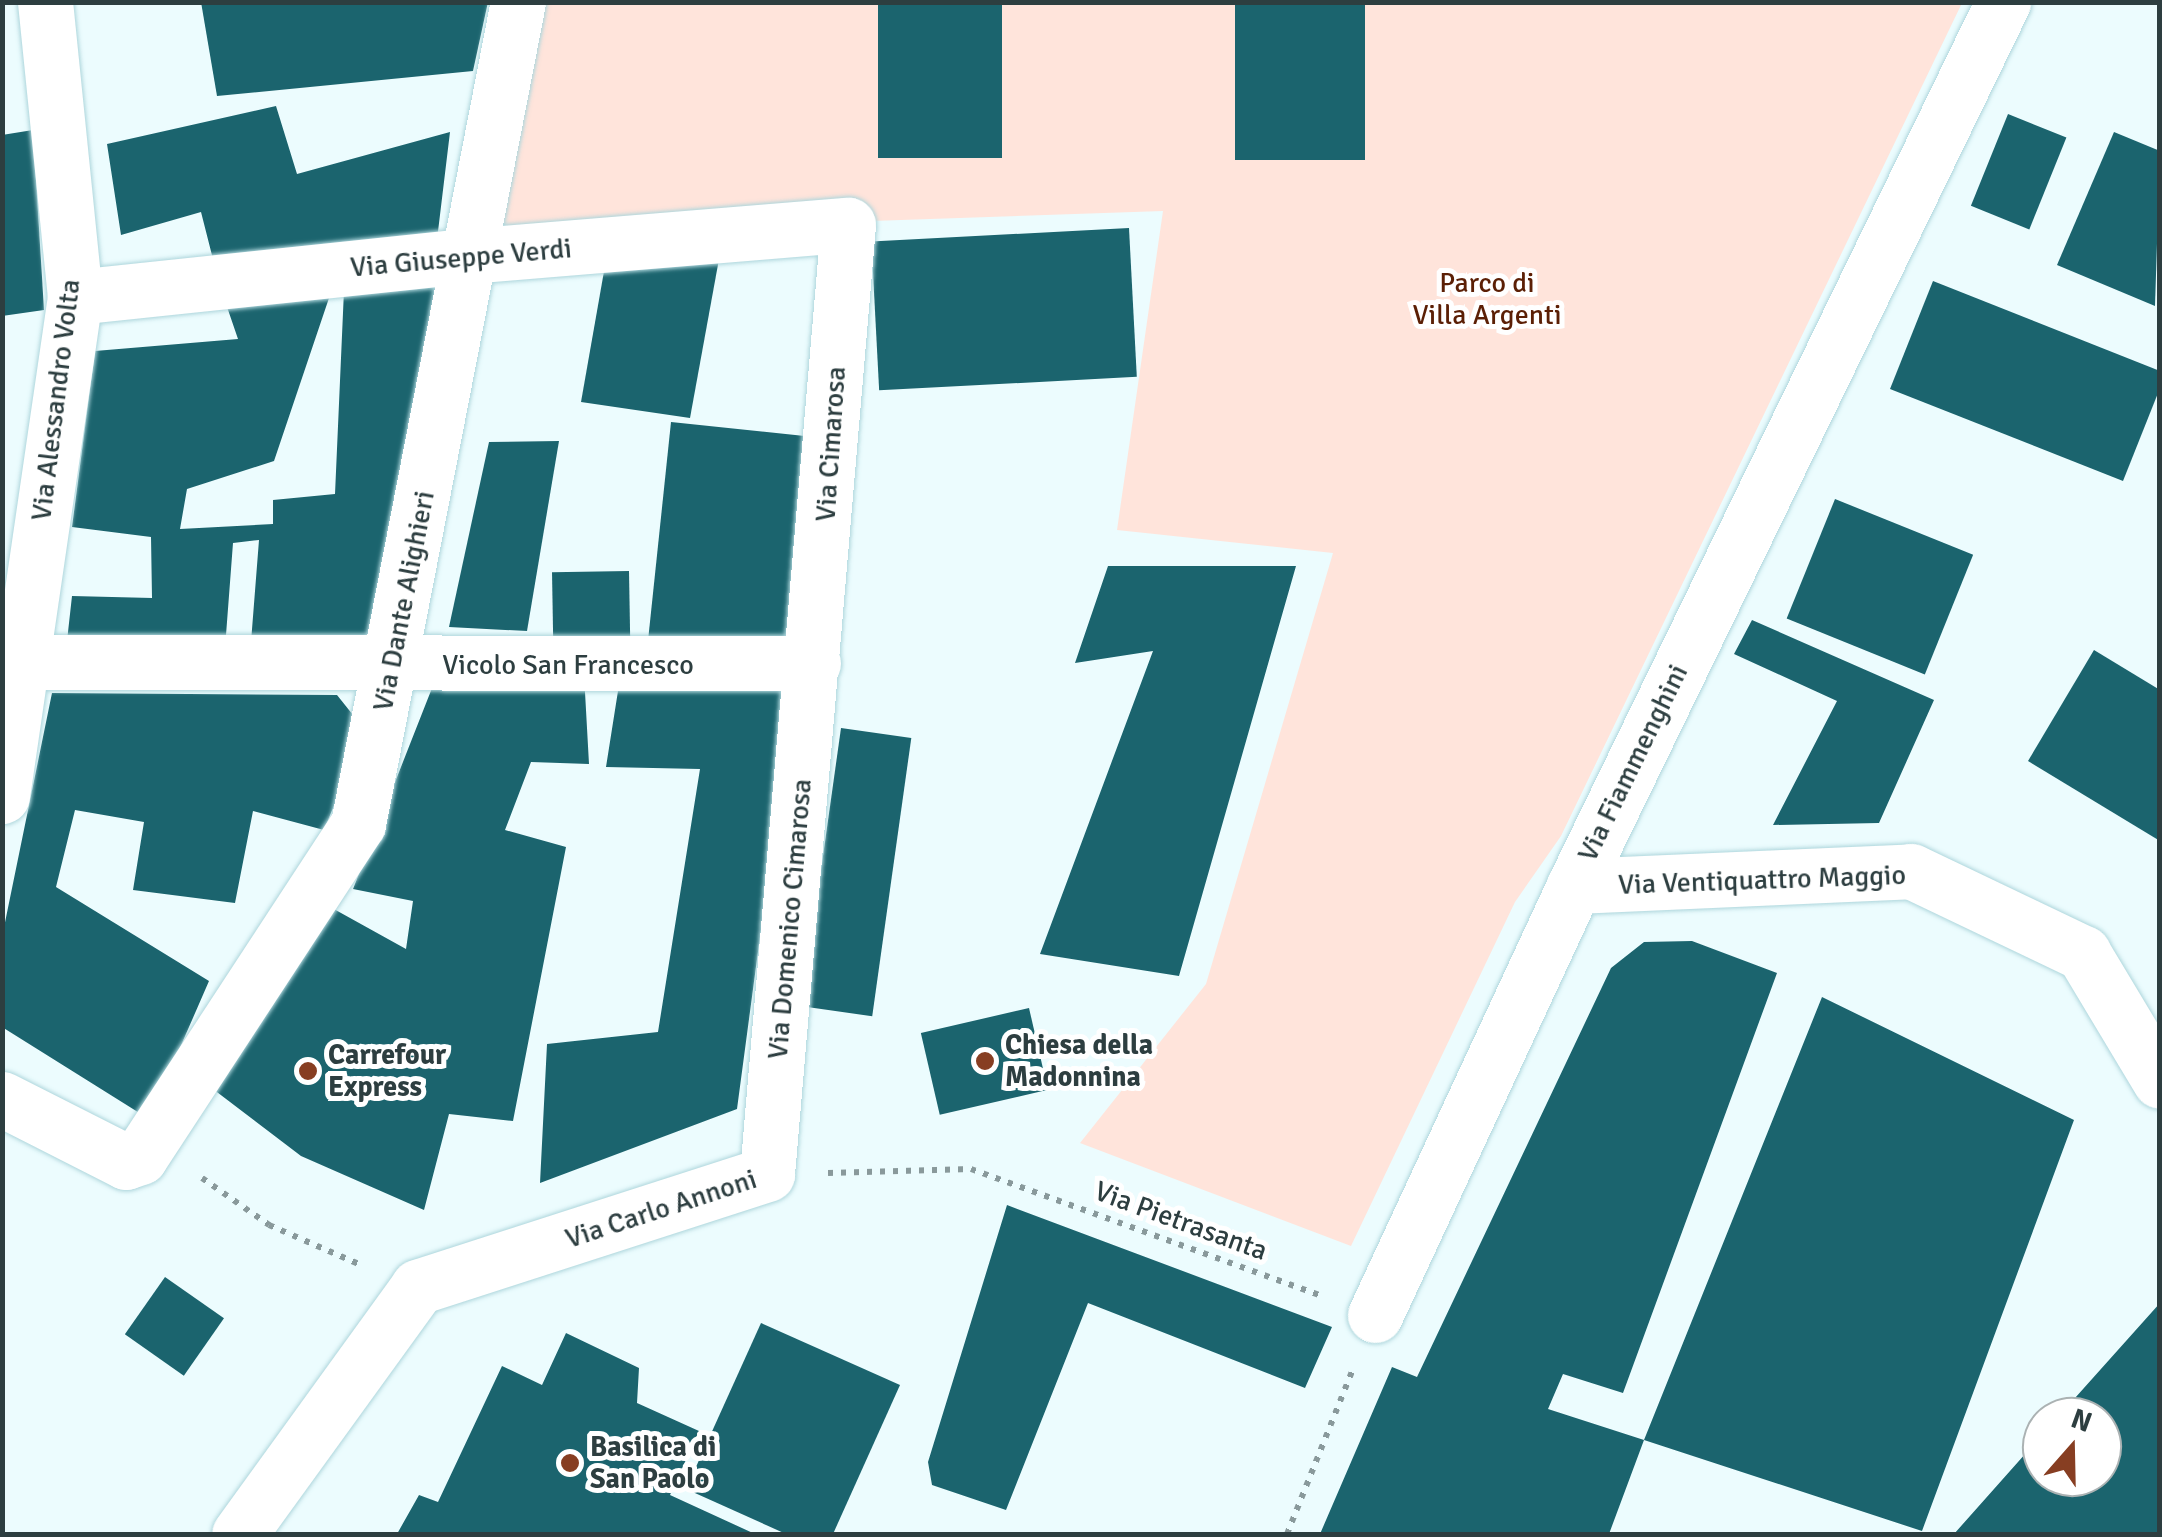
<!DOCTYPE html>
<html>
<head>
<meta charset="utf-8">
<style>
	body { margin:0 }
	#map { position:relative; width:2162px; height:1537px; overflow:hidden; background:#ecfcfe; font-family:Signika,sans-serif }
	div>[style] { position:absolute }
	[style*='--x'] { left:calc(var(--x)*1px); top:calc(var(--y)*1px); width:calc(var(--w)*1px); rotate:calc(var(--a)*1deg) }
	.green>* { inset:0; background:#ffe4db }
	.building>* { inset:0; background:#1b646e; transform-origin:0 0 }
	.path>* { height:6px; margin-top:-3px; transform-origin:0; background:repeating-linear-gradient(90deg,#89999b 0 5px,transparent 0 13px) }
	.roads { filter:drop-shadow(0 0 2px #aed6dc) drop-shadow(0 0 2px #aed6dc) }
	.street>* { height:55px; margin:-27.5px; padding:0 27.5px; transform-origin:27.5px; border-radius:27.5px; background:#fff }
	.secondary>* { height:55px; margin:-27.5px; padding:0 27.5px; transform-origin:27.5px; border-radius:27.5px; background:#fff }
	.dots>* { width:28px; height:28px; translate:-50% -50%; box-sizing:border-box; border:5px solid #fff; border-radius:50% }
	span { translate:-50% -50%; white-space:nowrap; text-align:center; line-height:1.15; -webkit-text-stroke:10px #fff; paint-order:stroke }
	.street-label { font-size:28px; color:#2d3e40 }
	.park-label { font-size:28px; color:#5b1f05 }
	.poi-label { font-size:28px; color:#2d3e40; font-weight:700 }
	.left { translate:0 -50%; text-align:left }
	.frame { position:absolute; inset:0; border:5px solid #2d3e40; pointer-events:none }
	.north { position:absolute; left:2022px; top:1397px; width:100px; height:100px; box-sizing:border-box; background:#fff; border:2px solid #abb2b3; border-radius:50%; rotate:20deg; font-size:28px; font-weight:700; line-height:40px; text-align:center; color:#2d3e40 }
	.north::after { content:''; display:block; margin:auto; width:35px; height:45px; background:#873e22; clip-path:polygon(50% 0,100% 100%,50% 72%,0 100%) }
</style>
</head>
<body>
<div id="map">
	<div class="green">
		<div style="clip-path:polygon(539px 3px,1962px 3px,1561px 836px,1515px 902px,1351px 1246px,1080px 1143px,1206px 984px,1333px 553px,1117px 530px,1163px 211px,490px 234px)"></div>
	</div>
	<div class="building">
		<div style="clip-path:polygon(201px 2px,488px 2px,473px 71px,217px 96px)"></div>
		<div style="left:878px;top:2px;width:124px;height:156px"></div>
		<div style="left:1235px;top:2px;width:130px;height:158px"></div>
		<div style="clip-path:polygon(276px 106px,297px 174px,450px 132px,436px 248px,215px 267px,201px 212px,121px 235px,107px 144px)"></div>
		<div style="left:2008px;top:114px;width:63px;height:99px;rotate:22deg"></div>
		<div style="clip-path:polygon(33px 130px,44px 310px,2px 316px,2px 135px)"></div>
		<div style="clip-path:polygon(2114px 132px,2160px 151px,2155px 306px,2057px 265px)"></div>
		<div style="left:1129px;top:228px;width:149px;height:258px;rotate:87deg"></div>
		<div style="clip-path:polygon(719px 259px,690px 418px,581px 402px,606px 260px)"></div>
		<div style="clip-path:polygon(1933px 281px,2160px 371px,2160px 388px,2123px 481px,1890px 389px)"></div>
		<div style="clip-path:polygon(440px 285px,381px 646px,251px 642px,259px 540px,233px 543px,226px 635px,67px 641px,72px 596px,152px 598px,151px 537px,72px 527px,95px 351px,238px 339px,225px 301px,329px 298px,274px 461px,187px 489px,180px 529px,273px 524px,273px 500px,335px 494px,344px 290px)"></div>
		<div style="left:671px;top:422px;width:139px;height:222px;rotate:6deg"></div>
		<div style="clip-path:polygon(559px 441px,527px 631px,449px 627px,489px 442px)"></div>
		<div style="left:1835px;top:499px;width:149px;height:129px;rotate:22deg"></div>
		<div style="clip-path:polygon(1108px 566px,1296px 566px,1179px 976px,1040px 954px,1153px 651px,1075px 663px)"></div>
		<div style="left:629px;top:571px;width:66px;height:77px;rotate:89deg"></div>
		<div style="clip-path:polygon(1752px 620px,1934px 700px,1879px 823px,1773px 825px,1837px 701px,1734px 654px)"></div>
		<div style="clip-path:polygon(2094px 650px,2160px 690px,2160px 841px,2028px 761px)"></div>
		<div style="clip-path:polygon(621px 672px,794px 682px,737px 1109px,540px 1183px,547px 1044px,658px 1032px,700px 769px,606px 767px)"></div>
		<div style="clip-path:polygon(584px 674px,589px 764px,531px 762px,505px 830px,566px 847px,513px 1121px,449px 1114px,424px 1210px,301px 1156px,209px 1086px,332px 908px,406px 949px,413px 901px,353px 889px,434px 683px)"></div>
		<div style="clip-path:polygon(52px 693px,337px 695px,365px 730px,324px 830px,253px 811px,235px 903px,133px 890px,144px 822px,75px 810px,56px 887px,209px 981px,149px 1119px,2px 1027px,2px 937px)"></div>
		<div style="left:841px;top:728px;width:71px;height:281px;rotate:8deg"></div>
		<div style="clip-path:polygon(1692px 941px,1777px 973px,1623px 1393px,1563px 1374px,1548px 1409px,1644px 1440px,1822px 997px,2074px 1120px,1922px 1531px,1644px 1440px,1609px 1534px,1320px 1534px,1392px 1367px,1417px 1377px,1611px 968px,1644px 942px)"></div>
		<div style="left:1029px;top:1008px;width:84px;height:111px;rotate:77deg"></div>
		<div style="clip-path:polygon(1007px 1205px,1332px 1327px,1305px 1388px,1088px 1303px,1006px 1510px,932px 1485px,928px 1462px)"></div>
		<div style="left:165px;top:1277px;width:72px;height:70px;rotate:35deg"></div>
		<div style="clip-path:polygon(2160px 1303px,2160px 1534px,1954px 1534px,2042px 1435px,2042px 1477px,2102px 1477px,2102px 1417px,2058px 1417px)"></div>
		<div style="clip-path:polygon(761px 1323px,900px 1385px,833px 1534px,786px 1534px,686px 1489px)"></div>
		<div style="clip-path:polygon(566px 1333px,639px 1368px,637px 1403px,699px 1431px,670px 1495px,755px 1534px,397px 1534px,419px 1495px,438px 1502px,502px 1366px,542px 1385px)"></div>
	</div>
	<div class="path">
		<div style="--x:828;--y:1173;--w:143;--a:-1.6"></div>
		<div style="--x:971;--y:1169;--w:370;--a:19.9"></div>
		<div style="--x:202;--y:1178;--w:82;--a:35"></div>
		<div style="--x:269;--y:1225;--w:100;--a:23.5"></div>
		<div style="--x:1287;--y:1534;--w:178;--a:-68.2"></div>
	</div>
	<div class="roads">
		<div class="street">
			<div style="--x:75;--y:297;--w:394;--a:-6"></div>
			<div style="--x:467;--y:256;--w:382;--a:-4.7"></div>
			<div style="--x:848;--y:225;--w:952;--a:94.88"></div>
			<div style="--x:767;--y:1174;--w:367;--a:162.1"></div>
			<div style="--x:418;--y:1287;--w:305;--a:125.9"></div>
			<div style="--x:22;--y:662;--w:791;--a:0.07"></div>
			<div style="--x:1574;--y:886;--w:337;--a:-2.5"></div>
			<div style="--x:1911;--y:871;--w:191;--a:25.5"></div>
			<div style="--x:2083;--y:953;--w:149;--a:59"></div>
			<div style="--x:1375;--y:1315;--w:473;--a:-65.1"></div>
			<div style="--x:1574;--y:886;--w:983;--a:-64.11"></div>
		</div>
		<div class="secondary">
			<div style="--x:2;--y:796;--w:504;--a:-81.68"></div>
			<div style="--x:75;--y:297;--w:297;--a:-95.8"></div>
			<div style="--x:2;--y:1099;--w:139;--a:26.9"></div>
			<div style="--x:126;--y:1162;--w:15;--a:-20"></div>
			<div style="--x:140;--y:1157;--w:398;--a:-56.8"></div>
			<div style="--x:358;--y:824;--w:837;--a:-78.99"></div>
		</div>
	</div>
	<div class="dots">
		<div style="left:985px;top:1061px;background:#873e22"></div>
		<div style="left:308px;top:1071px;background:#873e22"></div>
		<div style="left:570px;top:1463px;background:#873e22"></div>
	</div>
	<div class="street-label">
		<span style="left:461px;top:258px;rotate:-5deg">Via Giuseppe Verdi</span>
		<span style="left:56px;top:400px;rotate:-83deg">Via Alessandro Volta</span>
		<span style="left:831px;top:444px;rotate:-86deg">Via Cimarosa</span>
		<span style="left:404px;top:601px;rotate:-79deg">Via Dante Alighieri</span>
		<span style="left:568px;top:665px">Vicolo San Francesco</span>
		<span style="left:1633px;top:763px;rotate:-64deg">Via Fiammenghini</span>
		<span style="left:1762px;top:880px;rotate:-2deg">Via Ventiquattro Maggio</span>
		<span style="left:790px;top:919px;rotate:-85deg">Via Domenico Cimarosa</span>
		<span style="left:661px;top:1209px;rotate:-18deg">Via Carlo Annoni</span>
		<span style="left:1181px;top:1221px;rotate:20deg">Via Pietrasanta</span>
	</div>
	<div class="park-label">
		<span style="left:1487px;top:299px">Parco di<br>Villa Argenti</span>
	</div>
	<div class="poi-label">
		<span class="left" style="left:1005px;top:1061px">Chiesa della<br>Madonnina</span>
		<span class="left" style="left:328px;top:1071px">Carrefour<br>Express</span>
		<span class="left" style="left:590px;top:1463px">Basilica di<br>San Paolo</span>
	</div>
	<div class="frame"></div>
	<div class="north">N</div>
</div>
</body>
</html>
